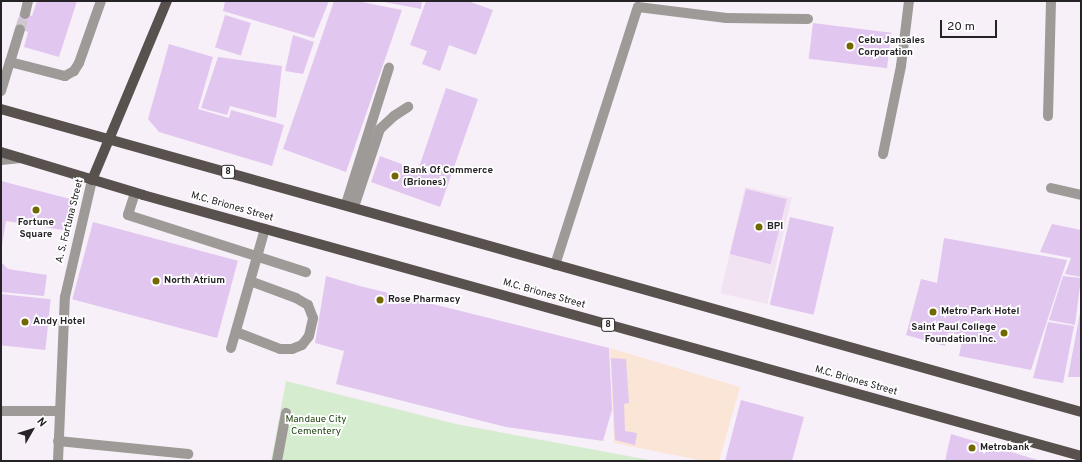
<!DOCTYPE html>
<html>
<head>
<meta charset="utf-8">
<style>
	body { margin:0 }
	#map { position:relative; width:1082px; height:462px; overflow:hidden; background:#f8f0f8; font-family:Overpass,sans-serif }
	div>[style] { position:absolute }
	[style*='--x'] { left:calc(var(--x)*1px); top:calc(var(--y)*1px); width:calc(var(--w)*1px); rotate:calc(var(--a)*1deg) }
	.built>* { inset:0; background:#f1e3f1; transform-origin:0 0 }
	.industrial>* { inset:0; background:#fae5d7 }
	.green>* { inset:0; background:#d6eccf }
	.building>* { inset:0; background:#e1c7ef; transform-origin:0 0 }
	.minor-tunnel>* { height:10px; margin-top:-5px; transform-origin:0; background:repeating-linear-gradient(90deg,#cec7ce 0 10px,transparent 0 15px) }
	.minor>* { height:10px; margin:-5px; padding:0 5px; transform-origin:5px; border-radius:5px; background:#9e9a97 }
	.major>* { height:10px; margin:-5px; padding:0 5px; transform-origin:5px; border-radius:5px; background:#59514e }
	.dots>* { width:11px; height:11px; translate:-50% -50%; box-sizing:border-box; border:2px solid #fff; border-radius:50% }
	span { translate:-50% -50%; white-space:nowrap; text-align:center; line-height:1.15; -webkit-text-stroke:3.5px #fff; paint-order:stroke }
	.shield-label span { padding:1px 3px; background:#fff; border:1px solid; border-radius:3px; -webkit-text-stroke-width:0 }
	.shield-label { font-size:9px; color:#262326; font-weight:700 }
	.poi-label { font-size:10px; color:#262326; font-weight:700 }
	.left { translate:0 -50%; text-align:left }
	.right { translate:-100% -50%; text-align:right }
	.street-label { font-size:10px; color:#262326 }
	.park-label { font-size:10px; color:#1f4410 }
	.frame { position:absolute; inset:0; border:2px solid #262326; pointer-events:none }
	.north { position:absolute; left:12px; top:410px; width:40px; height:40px; -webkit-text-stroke:3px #fff; paint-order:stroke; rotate:51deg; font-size:11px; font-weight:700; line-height:16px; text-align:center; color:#262326 }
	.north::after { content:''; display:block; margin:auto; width:14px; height:18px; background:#262326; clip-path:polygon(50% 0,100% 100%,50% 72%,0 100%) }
	.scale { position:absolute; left:940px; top:20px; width:57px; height:18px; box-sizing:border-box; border:2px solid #262326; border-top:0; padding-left:5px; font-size:12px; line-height:14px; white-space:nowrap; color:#262326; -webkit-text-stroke:3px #fff; paint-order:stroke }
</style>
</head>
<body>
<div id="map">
	<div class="built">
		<div style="left:745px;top:187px;width:48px;height:109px;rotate:13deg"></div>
	</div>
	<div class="industrial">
		<div style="clip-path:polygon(610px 348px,740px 387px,719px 461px,704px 461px,614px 443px)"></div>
	</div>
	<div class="green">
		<div style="clip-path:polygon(286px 381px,456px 424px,655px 461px,271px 461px)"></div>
	</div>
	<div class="building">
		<div style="clip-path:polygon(37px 1px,77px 1px,59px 57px,24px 47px,28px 32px,16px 28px,20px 12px,32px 16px)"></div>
		<div style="clip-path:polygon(225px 1px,329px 1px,314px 38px,223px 11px)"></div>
		<div style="clip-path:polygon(334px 1px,357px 1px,402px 10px,346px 172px,283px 149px)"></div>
		<div style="clip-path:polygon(379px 1px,422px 1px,421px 9px)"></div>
		<div style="clip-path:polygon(426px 1px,468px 1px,493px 10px,476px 55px,449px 45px,440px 71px,422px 64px,427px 51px,410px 45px)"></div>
		<div style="left:225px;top:15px;width:27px;height:34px;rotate:17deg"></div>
		<div style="left:813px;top:23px;width:79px;height:36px;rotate:7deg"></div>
		<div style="clip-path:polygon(293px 35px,314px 42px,303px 74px,285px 71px)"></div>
		<div style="clip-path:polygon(169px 44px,213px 57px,198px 109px,229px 118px,231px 110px,284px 125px,272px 166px,159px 132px,148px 119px)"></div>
		<div style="clip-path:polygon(218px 57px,282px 66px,276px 118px,230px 106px,227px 115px,201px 108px)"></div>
		<div style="clip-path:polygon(446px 88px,478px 99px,440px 207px,371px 182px,380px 156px,418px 170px)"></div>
		<div style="clip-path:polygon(1px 181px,74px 200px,69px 231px,6px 221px,1px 251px)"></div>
		<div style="left:746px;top:189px;width:42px;height:67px;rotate:14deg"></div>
		<div style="left:790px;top:217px;width:45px;height:90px;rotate:13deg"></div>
		<div style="left:93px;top:222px;width:150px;height:80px;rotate:15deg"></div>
		<div style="clip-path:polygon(1052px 224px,1081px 230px,1081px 277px,1065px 274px,1071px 258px,1040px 252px)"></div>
		<div style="clip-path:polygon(944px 238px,1067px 260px,1031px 370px,959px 356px,963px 335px,948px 333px,945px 346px,906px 335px,921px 279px,937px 283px)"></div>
		<div style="clip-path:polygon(1px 262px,8px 269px,47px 275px,44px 296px,1px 292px)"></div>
		<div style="clip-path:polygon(326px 276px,360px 286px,609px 348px,612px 410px,603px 441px,506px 427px,336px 384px,344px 351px,315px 343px)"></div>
		<div style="clip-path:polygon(1063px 276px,1081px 278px,1075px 325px,1049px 320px)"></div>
		<div style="left:1px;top:294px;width:50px;height:51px;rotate:6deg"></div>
		<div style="clip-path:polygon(1080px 313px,1081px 377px,1068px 377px)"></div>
		<div style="clip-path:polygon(1048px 322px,1074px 326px,1063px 383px,1033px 378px)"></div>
		<div style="clip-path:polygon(611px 358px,626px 359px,629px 403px,624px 404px,625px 431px,637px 433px,635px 445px,615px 440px)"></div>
		<div style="clip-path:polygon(741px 400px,804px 417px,792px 461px,725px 461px)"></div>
		<div style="clip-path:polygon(951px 434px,1041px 461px,945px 461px)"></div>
	</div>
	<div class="minor-tunnel">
		<div style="--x:20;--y:29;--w:16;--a:-72"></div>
	</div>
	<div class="minor">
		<div style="--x:25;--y:14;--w:13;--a:-77"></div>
		<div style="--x:10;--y:62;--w:34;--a:-73"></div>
		<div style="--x:1;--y:91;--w:30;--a:-73"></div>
		<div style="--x:10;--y:62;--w:57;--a:14.3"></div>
		<div style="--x:65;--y:76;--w:10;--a:-29"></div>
		<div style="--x:74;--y:71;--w:9;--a:-58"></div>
		<div style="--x:79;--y:63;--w:66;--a:-70.5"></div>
		<div style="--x:1048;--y:116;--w:115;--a:-88.5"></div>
		<div style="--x:883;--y:154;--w:90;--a:-78.4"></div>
		<div style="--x:901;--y:66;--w:65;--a:-83"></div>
		<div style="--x:1;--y:160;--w:20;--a:-6"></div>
		<div style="--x:1051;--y:188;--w:31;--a:13"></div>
		<div style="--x:135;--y:193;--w:23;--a:108"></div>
		<div style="--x:128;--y:215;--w:187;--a:17.8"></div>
		<div style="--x:346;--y:204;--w:143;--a:-72.5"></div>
		<div style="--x:354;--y:207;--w:82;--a:-71.6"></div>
		<div style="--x:380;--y:129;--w:19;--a:-43"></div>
		<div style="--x:394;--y:116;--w:17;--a:-33"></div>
		<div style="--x:555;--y:265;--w:271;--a:-72.2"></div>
		<div style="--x:638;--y:7;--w:89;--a:7.1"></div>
		<div style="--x:726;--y:18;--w:82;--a:0.7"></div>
		<div style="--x:236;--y:332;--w:47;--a:21.1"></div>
		<div style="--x:280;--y:349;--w:12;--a:0"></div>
		<div style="--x:292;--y:349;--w:11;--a:-22"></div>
		<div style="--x:302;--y:345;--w:11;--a:-52"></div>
		<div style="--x:309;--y:336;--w:18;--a:-77"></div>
		<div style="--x:313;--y:318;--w:14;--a:-111"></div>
		<div style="--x:308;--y:305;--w:14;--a:-150"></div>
		<div style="--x:296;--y:298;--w:49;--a:-159.7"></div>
		<div style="--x:231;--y:348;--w:124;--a:-74.1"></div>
		<div style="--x:1;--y:411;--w:58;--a:0"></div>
		<div style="--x:58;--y:441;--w:131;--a:5.7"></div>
		<div style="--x:58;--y:461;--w:164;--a:-87.6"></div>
		<div style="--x:65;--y:297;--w:120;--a:-77"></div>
		<div style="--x:277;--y:461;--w:49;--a:-79.4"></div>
	</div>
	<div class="major">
		<div style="--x:1;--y:109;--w:1122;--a:15.67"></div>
		<div style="--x:1;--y:152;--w:148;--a:16.8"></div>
		<div style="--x:143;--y:195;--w:974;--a:15.55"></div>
		<div style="--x:92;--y:180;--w:194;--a:-67.3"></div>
	</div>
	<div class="dots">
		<div style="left:850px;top:46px;background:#726800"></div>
		<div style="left:395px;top:176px;background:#726800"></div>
		<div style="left:36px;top:210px;background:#726800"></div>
		<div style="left:759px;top:227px;background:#726800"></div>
		<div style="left:156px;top:281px;background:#726800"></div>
		<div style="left:380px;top:300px;background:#726800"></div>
		<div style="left:933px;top:312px;background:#726800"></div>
		<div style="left:25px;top:322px;background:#726800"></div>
		<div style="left:1004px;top:333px;background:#726800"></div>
		<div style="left:972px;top:448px;background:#726800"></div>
	</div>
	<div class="shield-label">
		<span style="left:228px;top:172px">8</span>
		<span style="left:608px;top:325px">8</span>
	</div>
	<div class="poi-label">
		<span class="left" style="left:858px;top:46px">Cebu Jansales<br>Corporation</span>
		<span class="left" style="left:403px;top:176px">Bank Of Commerce<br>(Briones)</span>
		<span style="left:36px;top:228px">Fortune<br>Square</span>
		<span class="left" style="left:767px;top:227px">BPI</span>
		<span class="left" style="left:164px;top:281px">North Atrium</span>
		<span class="left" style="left:388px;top:300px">Rose Pharmacy</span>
		<span class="left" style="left:941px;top:312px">Metro Park Hotel</span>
		<span class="left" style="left:33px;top:322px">Andy Hotel</span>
		<span class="right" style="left:996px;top:333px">Saint Paul College<br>Foundation Inc.</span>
		<span class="left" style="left:980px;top:448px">Metrobank</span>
	</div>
	<div class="street-label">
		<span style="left:232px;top:207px;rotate:16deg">M.C. Briones Street</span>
		<span style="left:70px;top:221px;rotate:-76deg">A. S. Fortuna Street</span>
		<span style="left:544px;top:294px;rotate:16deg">M.C. Briones Street</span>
		<span style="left:856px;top:381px;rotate:16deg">M.C. Briones Street</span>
	</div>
	<div class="park-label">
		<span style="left:316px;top:425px">Mandaue City<br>Cementery</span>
	</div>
	<div class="frame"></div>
	<div class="north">N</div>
	<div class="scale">20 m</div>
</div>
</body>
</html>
